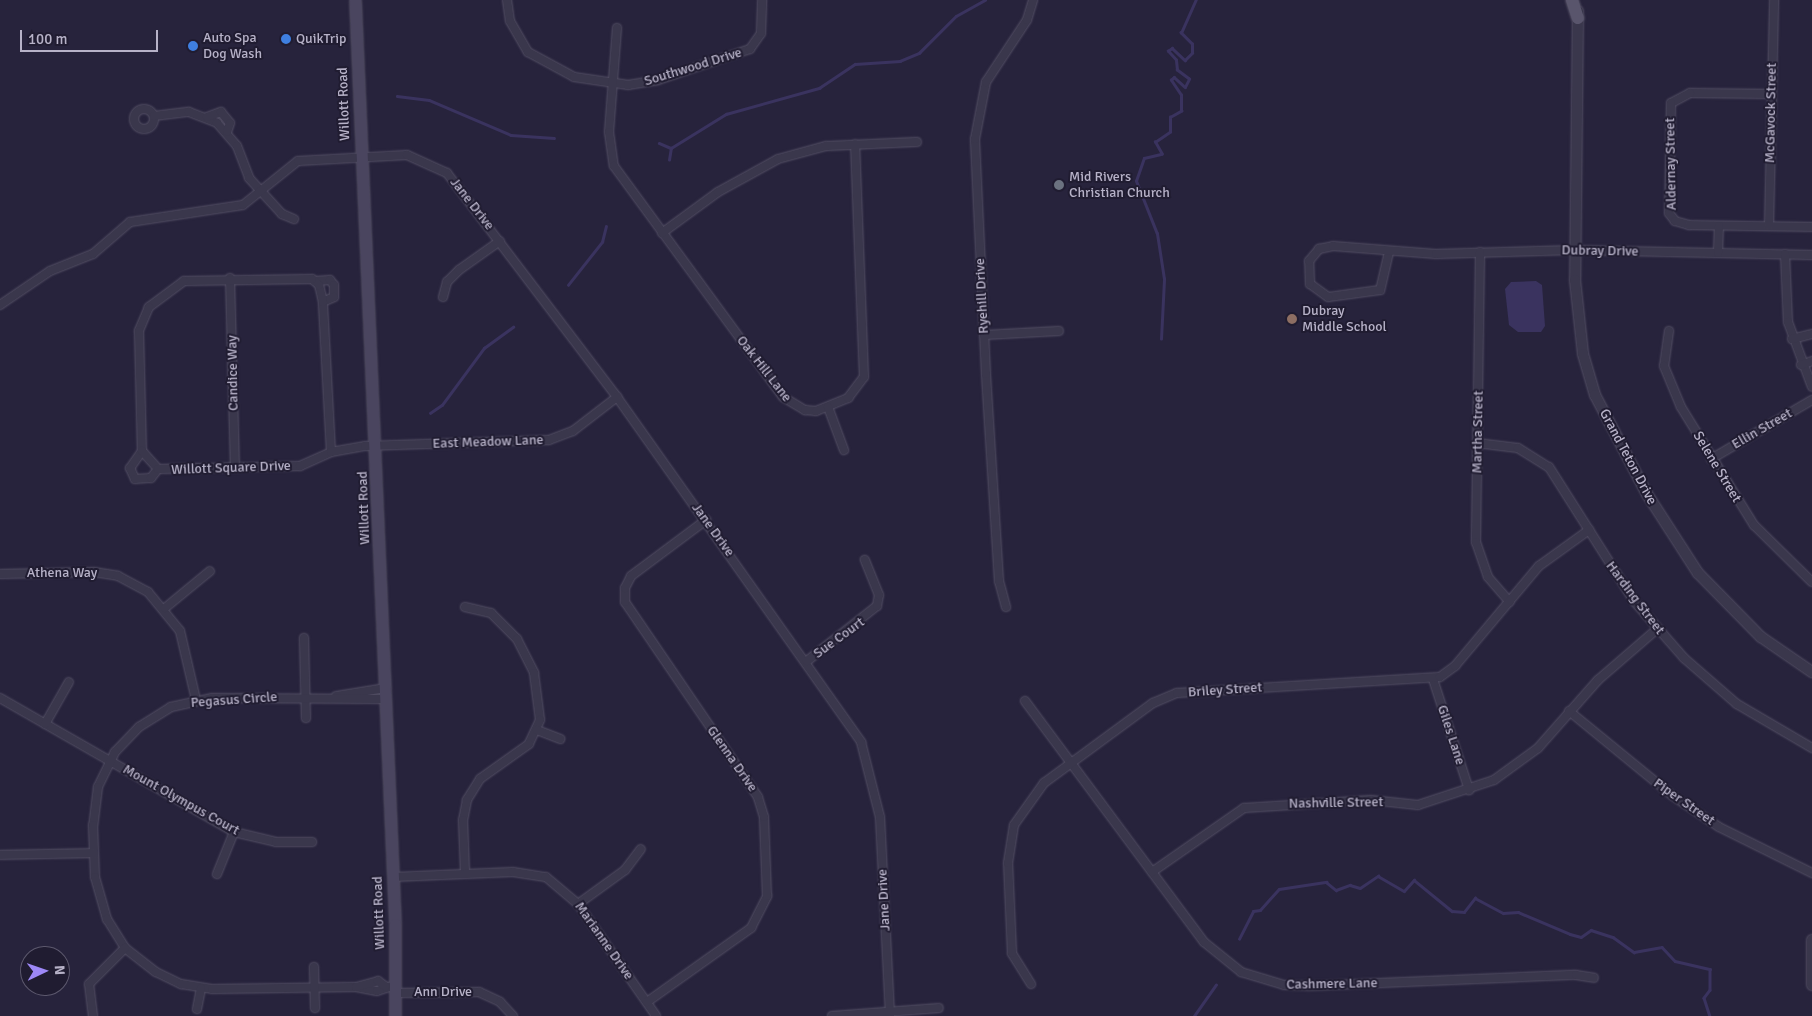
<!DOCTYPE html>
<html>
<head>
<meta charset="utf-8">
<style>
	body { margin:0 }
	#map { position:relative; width:1812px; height:1016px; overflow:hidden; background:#27233c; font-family:Signika,sans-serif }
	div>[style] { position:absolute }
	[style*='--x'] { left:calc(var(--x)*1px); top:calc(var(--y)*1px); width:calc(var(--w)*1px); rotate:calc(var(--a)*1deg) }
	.water>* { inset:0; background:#3a335f }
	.stream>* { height:2.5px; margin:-1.25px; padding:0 1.25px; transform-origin:1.25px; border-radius:1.25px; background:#3a335f }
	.roads { filter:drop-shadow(0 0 1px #534f64) drop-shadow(0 0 1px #534f64) }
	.minor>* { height:8px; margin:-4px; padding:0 4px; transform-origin:4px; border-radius:4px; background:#3a374c }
	.minor>.ring { margin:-4px; padding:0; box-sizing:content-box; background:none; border:8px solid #3a374c; border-radius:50% }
	.tertiary>* { height:10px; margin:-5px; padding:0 5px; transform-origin:5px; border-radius:5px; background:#3a374c }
	.secondary>* { height:11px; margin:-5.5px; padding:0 5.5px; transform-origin:5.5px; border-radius:5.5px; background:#4a455f }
	.primary>* { height:12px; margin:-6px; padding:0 6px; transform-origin:6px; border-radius:6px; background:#59556c }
	.dots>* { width:14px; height:14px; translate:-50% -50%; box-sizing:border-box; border:2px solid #201c31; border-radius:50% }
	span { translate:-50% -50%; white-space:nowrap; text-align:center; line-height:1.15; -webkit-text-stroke:4px #201c31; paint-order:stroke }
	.poi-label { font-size:14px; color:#b7b2c8 }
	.left { translate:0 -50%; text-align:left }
	.street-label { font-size:14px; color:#b7b2c8 }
	.north { position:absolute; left:20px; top:946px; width:50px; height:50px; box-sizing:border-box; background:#201c31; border:1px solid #5c586d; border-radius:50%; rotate:87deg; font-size:14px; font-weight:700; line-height:20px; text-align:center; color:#b7b2c8 }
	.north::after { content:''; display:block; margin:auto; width:18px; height:22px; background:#9d88f7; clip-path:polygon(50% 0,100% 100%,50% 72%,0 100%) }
	.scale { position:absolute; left:20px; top:30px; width:138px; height:22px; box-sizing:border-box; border:2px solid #b7b2c8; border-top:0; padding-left:6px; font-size:15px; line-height:18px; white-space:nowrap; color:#b7b2c8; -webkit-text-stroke:4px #201c31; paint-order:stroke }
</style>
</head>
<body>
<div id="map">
	<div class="water">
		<div style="clip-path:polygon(1511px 282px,1536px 281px,1542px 285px,1545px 326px,1541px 332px,1518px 332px,1509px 325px,1505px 289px)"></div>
	</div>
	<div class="stream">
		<div style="--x:397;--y:96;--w:32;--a:7"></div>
		<div style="--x:429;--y:100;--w:89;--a:23.1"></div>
		<div style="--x:511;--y:135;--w:43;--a:4"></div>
		<div style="--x:659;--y:143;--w:13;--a:23"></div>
		<div style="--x:669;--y:160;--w:12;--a:-81"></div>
		<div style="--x:671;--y:148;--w:65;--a:-31.7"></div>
		<div style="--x:726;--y:114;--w:97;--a:-15.6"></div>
		<div style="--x:819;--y:88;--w:43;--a:-33.7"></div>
		<div style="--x:855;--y:64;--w:45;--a:-3.8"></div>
		<div style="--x:900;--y:61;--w:21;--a:-23"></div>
		<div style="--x:919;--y:53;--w:52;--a:-45"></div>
		<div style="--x:956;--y:16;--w:33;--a:-29"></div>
		<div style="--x:568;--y:285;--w:55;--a:-51.7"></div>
		<div style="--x:602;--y:242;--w:16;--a:-76"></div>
		<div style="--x:1161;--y:339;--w:60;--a:-87.1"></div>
		<div style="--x:1164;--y:279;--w:46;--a:-98.8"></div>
		<div style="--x:1157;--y:234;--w:57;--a:-111.6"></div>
		<div style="--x:1136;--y:181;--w:24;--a:-71"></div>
		<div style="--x:1144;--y:158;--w:18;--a:-13"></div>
		<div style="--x:1162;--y:154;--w:14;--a:-120"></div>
		<div style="--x:1155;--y:142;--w:18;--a:-34"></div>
		<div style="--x:1170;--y:132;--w:15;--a:-90"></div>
		<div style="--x:1170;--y:117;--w:13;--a:-29"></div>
		<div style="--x:1181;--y:111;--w:16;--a:-90"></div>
		<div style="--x:1181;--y:95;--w:18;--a:-124"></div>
		<div style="--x:1171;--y:80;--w:4;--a:-45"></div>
		<div style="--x:1174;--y:77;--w:15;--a:42"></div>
		<div style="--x:1185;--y:87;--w:9;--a:-63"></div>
		<div style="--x:1189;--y:79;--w:15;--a:-143"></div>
		<div style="--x:1177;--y:70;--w:10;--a:-96"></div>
		<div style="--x:1176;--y:60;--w:12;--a:-132"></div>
		<div style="--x:1168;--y:51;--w:5;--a:-37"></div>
		<div style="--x:1172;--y:48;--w:18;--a:43"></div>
		<div style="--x:1185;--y:60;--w:10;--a:-45"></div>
		<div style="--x:1192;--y:53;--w:9;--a:-90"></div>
		<div style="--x:1192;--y:44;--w:16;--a:-135"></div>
		<div style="--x:1181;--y:33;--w:36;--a:-66"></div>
		<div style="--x:430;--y:413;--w:14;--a:-34"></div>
		<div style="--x:442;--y:405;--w:71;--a:-53.6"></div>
		<div style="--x:484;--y:348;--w:36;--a:-36"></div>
		<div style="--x:1239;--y:939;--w:31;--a:-63"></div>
		<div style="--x:1253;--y:911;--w:7;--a:-8"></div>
		<div style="--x:1260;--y:910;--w:28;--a:-48"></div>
		<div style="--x:1279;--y:889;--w:48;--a:-8.5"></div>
		<div style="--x:1326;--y:882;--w:13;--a:39"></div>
		<div style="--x:1336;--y:890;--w:15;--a:-20"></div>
		<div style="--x:1350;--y:885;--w:10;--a:17"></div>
		<div style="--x:1360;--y:888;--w:22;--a:-34"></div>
		<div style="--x:1378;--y:876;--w:30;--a:30"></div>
		<div style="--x:1404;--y:891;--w:15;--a:-48"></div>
		<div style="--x:1414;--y:880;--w:49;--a:39.2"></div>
		<div style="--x:1452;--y:911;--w:12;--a:5"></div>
		<div style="--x:1464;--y:912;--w:18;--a:-52"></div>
		<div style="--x:1475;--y:898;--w:32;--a:28"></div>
		<div style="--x:1503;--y:913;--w:15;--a:-4"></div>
		<div style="--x:1518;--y:912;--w:56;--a:22.9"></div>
		<div style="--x:1570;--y:934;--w:11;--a:15"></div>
		<div style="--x:1581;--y:937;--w:12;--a:-35"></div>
		<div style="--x:1591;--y:930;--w:23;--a:18"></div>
		<div style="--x:1613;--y:937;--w:26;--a:36"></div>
		<div style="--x:1634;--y:952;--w:28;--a:-10"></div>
		<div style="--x:1662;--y:947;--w:19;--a:47"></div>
		<div style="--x:1675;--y:961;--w:36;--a:13"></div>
		<div style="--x:1710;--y:969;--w:21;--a:90"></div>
		<div style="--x:1710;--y:990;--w:10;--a:127"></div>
		<div style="--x:1704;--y:998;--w:19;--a:72"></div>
		<div style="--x:1194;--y:1016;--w:38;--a:-55"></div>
	</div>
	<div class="roads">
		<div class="minor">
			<div style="--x:507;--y:0;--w:21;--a:82"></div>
			<div style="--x:510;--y:21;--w:36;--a:60"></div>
			<div style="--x:528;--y:52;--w:52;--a:28.5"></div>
			<div style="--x:574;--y:77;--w:55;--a:8.4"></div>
			<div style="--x:628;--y:85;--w:30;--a:-9"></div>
			<div style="--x:658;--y:80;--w:97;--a:-18.6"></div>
			<div style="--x:750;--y:49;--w:19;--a:-55"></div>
			<div style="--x:761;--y:33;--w:33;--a:-88"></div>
			<div style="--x:617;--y:28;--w:104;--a:94.4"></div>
			<div style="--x:609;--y:132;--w:34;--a:82"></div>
			<div style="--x:614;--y:166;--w:286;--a:53.8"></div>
			<div style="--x:783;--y:397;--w:26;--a:31"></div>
			<div style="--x:805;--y:410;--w:11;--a:5"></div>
			<div style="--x:816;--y:411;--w:35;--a:-22"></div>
			<div style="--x:848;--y:398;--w:26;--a:-53"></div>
			<div style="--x:864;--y:377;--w:233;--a:-92.2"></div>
			<div style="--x:1772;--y:94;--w:82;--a:-179.3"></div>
			<div style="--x:1690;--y:93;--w:21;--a:152"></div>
			<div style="--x:1671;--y:103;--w:110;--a:91"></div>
			<div style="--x:1669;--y:213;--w:10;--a:53"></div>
			<div style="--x:1675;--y:221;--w:15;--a:16"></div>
			<div style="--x:1689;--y:225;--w:123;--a:0.9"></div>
			<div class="ring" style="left:134px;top:109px;width:12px;height:12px"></div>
			<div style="--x:154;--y:116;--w:35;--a:-7"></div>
			<div style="--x:189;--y:112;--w:30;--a:21"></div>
			<div style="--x:217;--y:123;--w:30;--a:49"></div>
			<div style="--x:237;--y:146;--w:34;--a:69"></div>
			<div style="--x:249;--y:178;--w:49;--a:47.5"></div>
			<div style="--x:282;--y:214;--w:13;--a:23"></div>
			<div style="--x:207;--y:117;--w:15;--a:-20"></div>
			<div style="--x:221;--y:112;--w:14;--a:51"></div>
			<div style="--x:230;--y:123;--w:9;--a:108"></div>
			<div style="--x:1769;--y:226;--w:226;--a:-88.7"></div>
			<div style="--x:662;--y:233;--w:69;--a:-36.2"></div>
			<div style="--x:718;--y:192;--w:68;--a:-28.8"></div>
			<div style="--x:778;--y:159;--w:50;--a:-15.2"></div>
			<div style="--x:826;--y:146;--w:91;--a:-2.5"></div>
			<div style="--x:1389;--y:252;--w:39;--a:103"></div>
			<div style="--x:1380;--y:290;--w:52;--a:172.3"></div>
			<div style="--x:1328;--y:297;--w:22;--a:-144"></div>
			<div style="--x:1310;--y:284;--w:23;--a:-92"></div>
			<div style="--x:1309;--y:261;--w:16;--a:-50"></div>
			<div style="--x:1319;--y:249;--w:14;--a:-12"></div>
			<div style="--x:1333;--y:246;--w:103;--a:4.4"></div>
			<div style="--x:1436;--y:254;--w:138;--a:-1.7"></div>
			<div style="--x:1574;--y:250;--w:238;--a:1.2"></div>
			<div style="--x:1480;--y:252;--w:290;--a:90.8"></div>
			<div style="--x:1476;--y:542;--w:37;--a:71"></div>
			<div style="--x:1488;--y:577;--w:33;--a:49"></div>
			<div style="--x:1718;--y:253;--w:27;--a:-88"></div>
			<div style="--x:1785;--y:254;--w:68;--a:87.5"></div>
			<div style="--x:1788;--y:322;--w:69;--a:69.7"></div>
			<div style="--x:230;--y:278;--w:190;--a:88.5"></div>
			<div style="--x:315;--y:281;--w:15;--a:-4"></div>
			<div style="--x:330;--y:280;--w:6;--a:51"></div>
			<div style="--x:334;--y:285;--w:12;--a:90"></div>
			<div style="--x:334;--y:297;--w:12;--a:156"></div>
			<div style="--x:443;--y:297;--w:16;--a:-75"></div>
			<div style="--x:447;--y:282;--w:17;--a:-45"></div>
			<div style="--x:459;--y:270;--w:50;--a:-35.3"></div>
			<div style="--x:0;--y:305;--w:60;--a:-34.2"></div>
			<div style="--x:50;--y:271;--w:46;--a:-21.6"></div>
			<div style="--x:93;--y:254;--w:49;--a:-40.9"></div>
			<div style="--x:130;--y:222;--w:114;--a:-8.6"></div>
			<div style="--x:243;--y:205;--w:70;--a:-38.7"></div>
			<div style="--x:298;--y:161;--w:109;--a:-3.2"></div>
			<div style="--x:407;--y:155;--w:44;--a:24.2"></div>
			<div style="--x:447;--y:173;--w:281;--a:52.8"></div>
			<div style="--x:617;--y:397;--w:423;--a:54.7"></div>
			<div style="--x:861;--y:742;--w:77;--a:75.8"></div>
			<div style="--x:880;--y:817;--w:199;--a:87.1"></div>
			<div style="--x:1669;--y:331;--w:35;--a:98"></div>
			<div style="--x:1664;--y:366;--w:44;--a:67.5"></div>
			<div style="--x:1681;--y:407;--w:139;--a:58.3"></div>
			<div style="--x:1754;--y:525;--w:81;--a:44.5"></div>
			<div style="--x:984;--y:335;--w:75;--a:-3.1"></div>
			<div style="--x:1792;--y:339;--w:21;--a:-14"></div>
			<div style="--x:1801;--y:365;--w:12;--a:-20"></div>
			<div style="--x:828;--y:407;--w:46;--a:69.6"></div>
			<div style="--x:1477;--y:443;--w:41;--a:7"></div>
			<div style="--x:1518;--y:448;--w:36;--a:32"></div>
			<div style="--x:1549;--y:467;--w:159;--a:57.6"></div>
			<div style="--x:1634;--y:601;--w:76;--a:48.7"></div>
			<div style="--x:1684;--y:658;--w:70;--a:41"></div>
			<div style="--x:1737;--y:704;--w:87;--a:30.4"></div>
			<div style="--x:142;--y:451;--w:21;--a:125"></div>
			<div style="--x:130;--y:468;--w:12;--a:66"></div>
			<div style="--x:135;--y:479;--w:16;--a:-4"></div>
			<div style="--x:151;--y:478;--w:11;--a:-52"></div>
			<div style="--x:331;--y:452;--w:150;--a:-93.1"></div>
			<div style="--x:323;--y:302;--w:17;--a:-103"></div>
			<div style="--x:319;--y:285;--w:9;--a:-139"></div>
			<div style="--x:312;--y:279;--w:128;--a:179.1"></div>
			<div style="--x:184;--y:281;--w:44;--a:143.4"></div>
			<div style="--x:149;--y:307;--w:26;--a:113"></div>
			<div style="--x:139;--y:331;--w:120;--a:88.6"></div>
			<div style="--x:142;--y:451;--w:24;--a:48"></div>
			<div style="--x:158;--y:469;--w:142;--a:-1.2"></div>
			<div style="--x:300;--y:466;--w:34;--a:-24"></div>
			<div style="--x:331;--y:452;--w:35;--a:-10"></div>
			<div style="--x:365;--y:446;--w:184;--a:-1.9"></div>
			<div style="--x:549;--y:440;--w:26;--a:-21"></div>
			<div style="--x:573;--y:431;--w:56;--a:-37.7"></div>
			<div style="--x:1711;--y:459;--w:117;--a:-30.3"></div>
			<div style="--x:0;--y:574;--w:94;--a:-1.2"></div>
			<div style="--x:94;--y:572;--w:24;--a:9"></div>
			<div style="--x:118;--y:576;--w:34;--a:28"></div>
			<div style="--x:148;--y:592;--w:50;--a:50.6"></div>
			<div style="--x:180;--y:631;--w:71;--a:76.9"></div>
			<div style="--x:465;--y:607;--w:27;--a:13"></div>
			<div style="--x:491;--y:613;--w:37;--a:45"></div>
			<div style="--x:517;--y:639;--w:38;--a:63"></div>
			<div style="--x:534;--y:673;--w:47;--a:82.7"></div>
			<div style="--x:540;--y:720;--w:26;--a:115"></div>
			<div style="--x:529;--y:744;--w:60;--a:144.5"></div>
			<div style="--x:480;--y:779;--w:25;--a:122"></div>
			<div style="--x:467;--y:800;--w:20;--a:101"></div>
			<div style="--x:463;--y:820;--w:53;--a:87.8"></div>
			<div style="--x:1006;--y:607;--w:27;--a:-105"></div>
			<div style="--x:999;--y:581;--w:207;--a:-93.6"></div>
			<div style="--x:986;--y:374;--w:235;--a:-92.7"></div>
			<div style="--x:975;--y:139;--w:58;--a:-79.1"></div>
			<div style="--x:986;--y:82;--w:74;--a:-56.5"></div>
			<div style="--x:1027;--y:20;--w:21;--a:-73"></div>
			<div style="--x:165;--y:608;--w:58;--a:-39.4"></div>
			<div style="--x:304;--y:638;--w:80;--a:88.6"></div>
			<div style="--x:807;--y:661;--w:89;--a:-38.2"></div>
			<div style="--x:877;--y:606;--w:11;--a:-80"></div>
			<div style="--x:879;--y:595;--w:38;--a:-112"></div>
			<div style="--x:1433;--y:679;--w:117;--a:72"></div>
			<div style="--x:336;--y:696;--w:51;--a:-9.1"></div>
			<div style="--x:0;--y:698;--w:270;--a:29.8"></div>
			<div style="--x:234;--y:832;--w:43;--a:13.4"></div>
			<div style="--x:276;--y:842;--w:36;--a:0"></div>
			<div style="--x:386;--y:699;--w:174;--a:-179.7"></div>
			<div style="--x:212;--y:698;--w:42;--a:167.6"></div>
			<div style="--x:171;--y:707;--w:38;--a:148"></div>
			<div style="--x:139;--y:727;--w:35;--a:134"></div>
			<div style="--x:115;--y:752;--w:39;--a:116"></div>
			<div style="--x:98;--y:787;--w:38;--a:97"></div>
			<div style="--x:93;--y:825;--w:52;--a:87.8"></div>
			<div style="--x:95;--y:877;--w:44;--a:74.1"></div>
			<div style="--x:107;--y:919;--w:34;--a:58"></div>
			<div style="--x:125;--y:948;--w:39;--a:38"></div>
			<div style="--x:156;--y:972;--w:28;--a:26"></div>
			<div style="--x:181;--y:984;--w:31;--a:9"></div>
			<div style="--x:212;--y:989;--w:144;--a:-0.8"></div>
			<div style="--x:356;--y:987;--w:21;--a:11"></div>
			<div style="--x:377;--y:991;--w:19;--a:-18"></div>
			<div style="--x:1025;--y:701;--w:300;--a:53.4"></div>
			<div style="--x:1204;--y:942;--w:48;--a:39"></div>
			<div style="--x:1241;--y:972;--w:45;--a:16.8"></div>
			<div style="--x:1284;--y:985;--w:24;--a:2"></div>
			<div style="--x:1308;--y:986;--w:268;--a:-2.4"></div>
			<div style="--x:1576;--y:975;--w:18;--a:9"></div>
			<div style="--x:1569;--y:711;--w:134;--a:39.3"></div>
			<div style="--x:1673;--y:796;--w:55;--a:34"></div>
			<div style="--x:1719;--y:827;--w:104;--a:26.3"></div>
			<div style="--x:45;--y:724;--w:48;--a:-60.3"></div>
			<div style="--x:537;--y:730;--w:25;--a:21"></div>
			<div style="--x:0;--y:855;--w:94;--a:-1.2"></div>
			<div style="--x:1152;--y:872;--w:112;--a:-34.8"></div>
			<div style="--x:1244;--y:808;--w:127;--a:-3.6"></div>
			<div style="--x:1371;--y:800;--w:47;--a:6.1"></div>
			<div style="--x:1418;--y:805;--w:80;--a:-18.2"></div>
			<div style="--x:1494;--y:780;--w:54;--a:-36"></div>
			<div style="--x:1538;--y:748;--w:91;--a:-48.6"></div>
			<div style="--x:1598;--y:680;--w:78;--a:-40.8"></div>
			<div style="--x:217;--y:874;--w:45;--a:-68"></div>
			<div style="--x:393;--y:877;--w:120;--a:-2.4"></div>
			<div style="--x:513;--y:872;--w:33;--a:9"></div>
			<div style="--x:546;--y:877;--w:42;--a:40.2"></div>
			<div style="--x:578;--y:904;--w:136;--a:55.1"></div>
			<div style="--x:578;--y:904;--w:58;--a:-35.9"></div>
			<div style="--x:625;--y:870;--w:26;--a:-53"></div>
			<div style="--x:314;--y:967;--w:41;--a:88.6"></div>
			<div style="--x:1031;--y:984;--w:36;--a:-122"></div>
			<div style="--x:1012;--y:953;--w:90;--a:-92.5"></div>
			<div style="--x:1008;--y:863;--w:38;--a:-81"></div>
			<div style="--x:1014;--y:825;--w:52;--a:-54.5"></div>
			<div style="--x:1044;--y:783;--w:135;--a:-36.3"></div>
			<div style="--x:1153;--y:703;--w:26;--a:-23"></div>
			<div style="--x:1177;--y:693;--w:263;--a:-3.5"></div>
			<div style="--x:1440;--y:677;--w:19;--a:-36"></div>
			<div style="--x:1455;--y:666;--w:131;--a:-50"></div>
			<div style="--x:1539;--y:566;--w:62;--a:-35.8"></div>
			<div style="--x:356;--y:987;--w:23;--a:-15"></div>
			<div style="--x:378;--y:981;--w:9;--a:36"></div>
			<div style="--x:395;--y:993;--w:84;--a:-0.7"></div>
			<div style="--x:479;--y:992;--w:23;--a:25"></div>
			<div style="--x:500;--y:1002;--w:19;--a:47"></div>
			<div style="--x:647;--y:1002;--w:128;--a:-35.4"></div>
			<div style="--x:751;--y:928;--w:36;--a:-63"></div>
			<div style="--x:767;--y:896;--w:79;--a:-92.2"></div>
			<div style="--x:764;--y:817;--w:21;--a:-107"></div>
			<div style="--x:758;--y:797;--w:236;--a:-124.3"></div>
			<div style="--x:625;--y:602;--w:14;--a:-90"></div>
			<div style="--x:625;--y:588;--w:13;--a:-63"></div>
			<div style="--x:631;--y:576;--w:94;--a:-36.7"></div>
			<div style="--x:197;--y:1009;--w:21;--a:-79"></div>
			<div style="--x:93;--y:1016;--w:32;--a:-97"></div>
			<div style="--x:89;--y:984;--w:51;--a:-45"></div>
			<div style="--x:832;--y:1016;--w:107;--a:-4.3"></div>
		</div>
		<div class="tertiary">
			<div style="--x:1578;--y:11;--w:269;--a:90.6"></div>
			<div style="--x:1575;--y:280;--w:74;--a:83.8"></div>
			<div style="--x:1583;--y:354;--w:43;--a:73.7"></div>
			<div style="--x:1595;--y:395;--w:112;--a:62.3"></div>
			<div style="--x:1647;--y:494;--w:94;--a:57.2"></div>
			<div style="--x:1698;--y:573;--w:90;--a:45.5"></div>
			<div style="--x:1761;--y:637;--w:62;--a:34.5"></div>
			<div style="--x:1812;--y:940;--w:45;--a:90"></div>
		</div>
		<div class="secondary">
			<div style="--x:355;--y:0;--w:925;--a:87.52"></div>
			<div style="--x:395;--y:924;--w:92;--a:90"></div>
		</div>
		<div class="primary">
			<div style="--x:1572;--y:0;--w:19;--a:72"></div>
		</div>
	</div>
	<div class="dots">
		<div style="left:286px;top:39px;background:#3f7fe0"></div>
		<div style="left:193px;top:46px;background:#3f7fe0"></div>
		<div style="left:1059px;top:185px;background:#6b7280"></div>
		<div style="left:1292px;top:319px;background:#8d6e63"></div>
	</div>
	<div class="poi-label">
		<span class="left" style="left:203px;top:46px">Auto Spa<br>Dog Wash</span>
		<span class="left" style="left:296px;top:39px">QuikTrip</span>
		<span class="left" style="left:1069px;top:185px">Mid Rivers<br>Christian Church</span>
		<span class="left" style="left:1302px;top:319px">Dubray<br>Middle School</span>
	</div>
	<div class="street-label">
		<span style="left:693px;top:67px;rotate:-17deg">Southwood Drive</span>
		<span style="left:344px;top:104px;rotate:-92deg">Willott Road</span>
		<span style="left:1771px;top:113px;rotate:-89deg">McGavock Street</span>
		<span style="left:1671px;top:164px;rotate:-91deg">Aldernay Street</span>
		<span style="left:472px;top:204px;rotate:52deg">Jane Drive</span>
		<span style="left:1600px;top:251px;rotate:1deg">Dubray Drive</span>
		<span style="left:982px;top:296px;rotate:-93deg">Ryehill Drive</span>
		<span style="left:764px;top:369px;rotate:52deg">Oak Hill Lane</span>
		<span style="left:233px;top:373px;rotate:-91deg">Candice Way</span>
		<span style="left:1762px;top:429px;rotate:-30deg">Ellin Street</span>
		<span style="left:1478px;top:432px;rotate:-89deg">Martha Street</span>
		<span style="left:488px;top:442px;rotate:-2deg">East Meadow Lane</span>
		<span style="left:1628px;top:457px;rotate:62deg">Grand Teton Drive</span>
		<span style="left:1717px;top:467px;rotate:59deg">Selene Street</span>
		<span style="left:231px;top:468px;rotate:-2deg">Willott Square Drive</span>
		<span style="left:364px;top:508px;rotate:-92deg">Willott Road</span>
		<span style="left:713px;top:530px;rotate:54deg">Jane Drive</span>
		<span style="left:62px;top:573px">Athena Way</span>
		<span style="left:1635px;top:598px;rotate:53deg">Harding Street</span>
		<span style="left:839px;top:638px;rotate:-36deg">Sue Court</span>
		<span style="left:1225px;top:690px;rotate:-4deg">Briley Street</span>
		<span style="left:234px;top:700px;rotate:-4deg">Pegasus Circle</span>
		<span style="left:1451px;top:735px;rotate:72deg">Giles Lane</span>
		<span style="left:732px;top:759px;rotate:55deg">Glenna Drive</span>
		<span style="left:181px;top:800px;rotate:29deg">Mount Olympus Court</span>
		<span style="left:1684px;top:802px;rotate:35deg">Piper Street</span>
		<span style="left:1336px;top:803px;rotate:-1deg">Nashville Street</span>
		<span style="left:884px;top:900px;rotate:-93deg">Jane Drive</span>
		<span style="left:379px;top:913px;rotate:-92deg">Willott Road</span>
		<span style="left:604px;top:941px;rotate:55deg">Marianne Drive</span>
		<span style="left:1332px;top:984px;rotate:-1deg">Cashmere Lane</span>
		<span style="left:443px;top:992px">Ann Drive</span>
	</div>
	<div class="north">N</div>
	<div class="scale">100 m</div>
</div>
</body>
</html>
